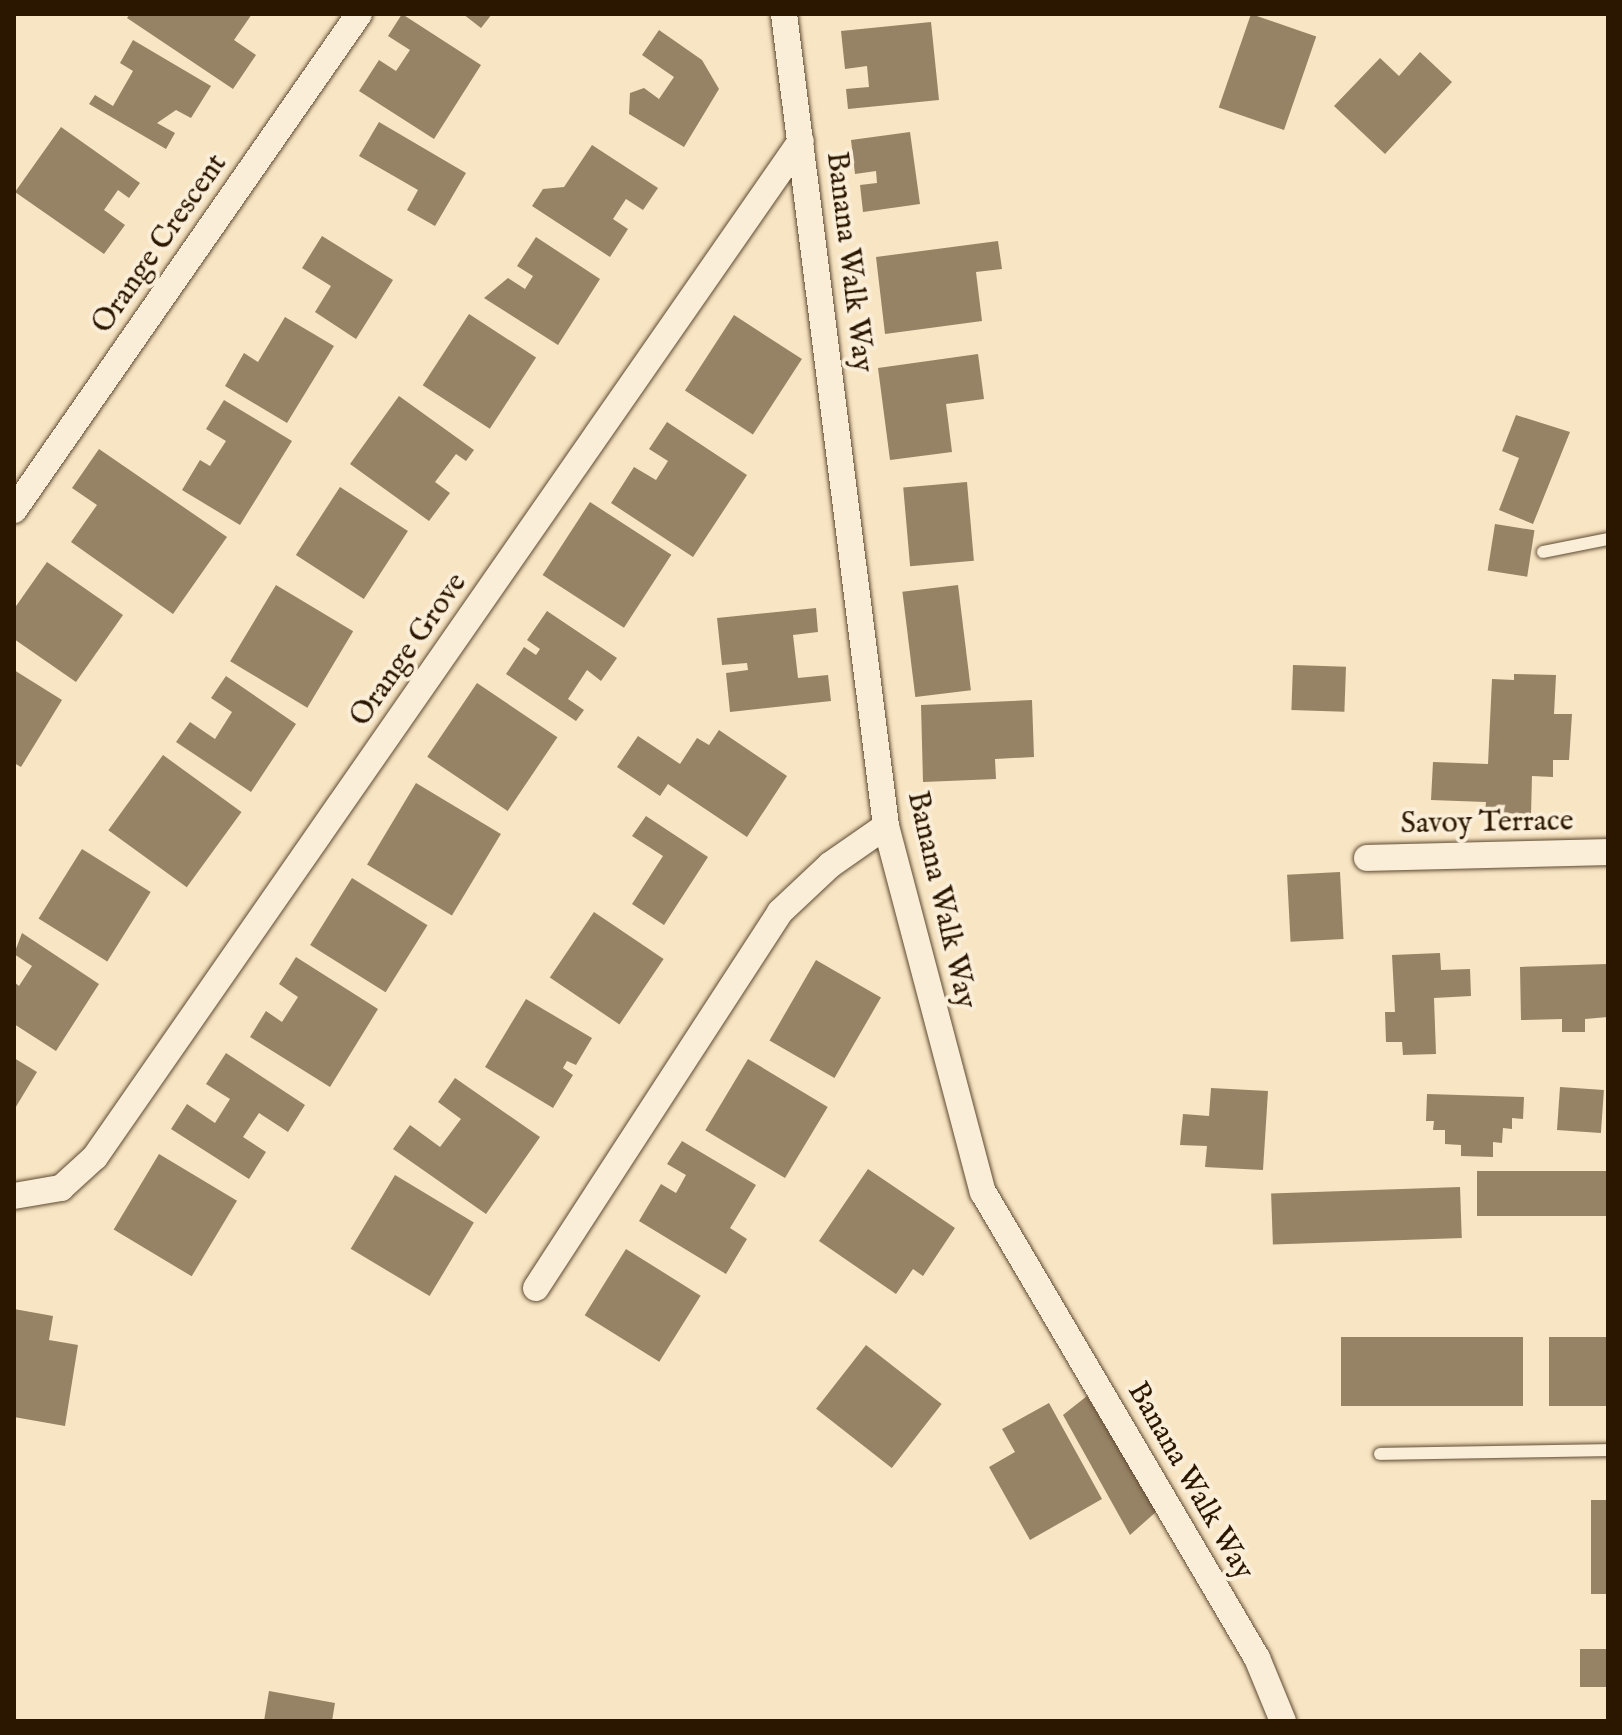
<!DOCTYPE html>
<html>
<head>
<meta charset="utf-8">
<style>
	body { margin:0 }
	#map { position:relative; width:1622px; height:1735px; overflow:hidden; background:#f8e5c3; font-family:"IM FELL English",serif }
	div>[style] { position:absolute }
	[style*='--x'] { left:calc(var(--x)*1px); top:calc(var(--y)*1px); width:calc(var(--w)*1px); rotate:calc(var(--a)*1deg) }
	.building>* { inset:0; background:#968265; transform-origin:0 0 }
	.roads { filter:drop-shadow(0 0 2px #5e4a31) drop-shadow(0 0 2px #5e4a31) }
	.lane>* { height:12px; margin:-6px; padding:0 6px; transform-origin:6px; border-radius:6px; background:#faeed8 }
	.street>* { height:26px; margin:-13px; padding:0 13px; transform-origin:13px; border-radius:13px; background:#faeed8 }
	span { translate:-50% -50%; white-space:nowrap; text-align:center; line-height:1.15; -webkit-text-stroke:8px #faeed8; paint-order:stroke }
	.street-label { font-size:30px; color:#2b1600 }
	.frame { position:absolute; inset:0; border:16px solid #2b1600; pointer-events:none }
</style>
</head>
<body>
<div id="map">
	<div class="building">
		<div style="clip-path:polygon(130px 14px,252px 14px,234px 40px,256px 55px,233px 89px,127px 18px)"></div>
		<div style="clip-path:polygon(402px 14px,481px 65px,434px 139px,359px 91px,379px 60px,396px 71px,410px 50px,388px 36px)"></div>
		<div style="clip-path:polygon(463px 14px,492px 14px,481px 28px)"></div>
		<div style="left:1251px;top:14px;width:69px;height:99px;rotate:19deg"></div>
		<div style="clip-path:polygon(931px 22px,939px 100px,848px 109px,846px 89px,869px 87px,867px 66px,845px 69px,841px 31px)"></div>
		<div style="clip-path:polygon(659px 30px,702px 60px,719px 89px,684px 147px,629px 114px,630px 93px,644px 88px,659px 99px,674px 77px,642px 55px)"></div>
		<div style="clip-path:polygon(133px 40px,211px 86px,191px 118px,176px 110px,157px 123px,175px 133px,166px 149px,89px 104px,95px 95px,113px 106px,133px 71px,120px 63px)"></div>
		<div style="clip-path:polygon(1420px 52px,1452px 82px,1385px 154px,1334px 106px,1380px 58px,1399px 76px)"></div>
		<div style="clip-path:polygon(379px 122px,466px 173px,435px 226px,407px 210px,418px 190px,359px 156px)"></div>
		<div style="clip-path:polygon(61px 127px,140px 183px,129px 198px,118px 190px,104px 210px,125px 225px,104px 254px,15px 192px)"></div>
		<div style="clip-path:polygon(910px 132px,920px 204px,863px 212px,860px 185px,877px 183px,876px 171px,855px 174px,851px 140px)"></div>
		<div style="clip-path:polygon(592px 145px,658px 188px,643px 210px,626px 199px,613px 219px,628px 229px,610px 257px,532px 206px,543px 189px,564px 187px)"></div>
		<div style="clip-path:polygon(322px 236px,393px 280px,356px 339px,315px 312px,331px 286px,302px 268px)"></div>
		<div style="clip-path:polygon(536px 237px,600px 279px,558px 345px,484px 298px,508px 278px,525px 289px,533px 276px,517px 266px)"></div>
		<div style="clip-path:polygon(998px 241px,1002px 269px,976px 272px,982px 321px,885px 334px,876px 257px)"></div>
		<div style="left:469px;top:314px;width:80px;height:85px;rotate:33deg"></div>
		<div style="left:734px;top:315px;width:81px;height:90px;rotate:33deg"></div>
		<div style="clip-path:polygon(285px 317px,334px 346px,287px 423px,225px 386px,244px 353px,258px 362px)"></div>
		<div style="clip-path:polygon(978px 354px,984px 399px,946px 404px,952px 452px,890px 460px,878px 368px)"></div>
		<div style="clip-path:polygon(399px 396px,474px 450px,466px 461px,456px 454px,435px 482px,450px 493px,429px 521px,350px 464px)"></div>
		<div style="clip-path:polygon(224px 400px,292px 441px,240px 525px,182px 490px,200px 460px,210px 466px,226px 441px,206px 429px)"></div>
		<div style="clip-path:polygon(1516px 415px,1570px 432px,1533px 524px,1499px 510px,1519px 458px,1502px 451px)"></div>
		<div style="clip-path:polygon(667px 422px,747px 475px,693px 557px,611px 503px,634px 467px,656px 480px,668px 461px,649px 449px)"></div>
		<div style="clip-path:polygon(99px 449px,227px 537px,173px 614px,71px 542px,97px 505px,72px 488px)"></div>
		<div style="left:967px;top:482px;width:79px;height:64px;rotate:85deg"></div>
		<div style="left:340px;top:487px;width:81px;height:81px;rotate:33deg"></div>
		<div style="left:590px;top:502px;width:97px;height:87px;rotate:33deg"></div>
		<div style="left:1495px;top:524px;width:40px;height:47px;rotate:9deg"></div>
		<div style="clip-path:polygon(47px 562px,123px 615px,76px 682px,14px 639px,14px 609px)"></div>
		<div style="left:276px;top:585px;width:90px;height:89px;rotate:31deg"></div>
		<div style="left:958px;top:585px;width:106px;height:56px;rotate:83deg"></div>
		<div style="clip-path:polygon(816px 608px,818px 632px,793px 635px,798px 678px,828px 675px,831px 701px,730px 712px,726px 673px,748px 670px,747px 663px,722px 665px,717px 618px)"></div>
		<div style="clip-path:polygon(547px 611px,617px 658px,601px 681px,587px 670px,568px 699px,584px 710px,576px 721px,506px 674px,524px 647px,536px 655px,540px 649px,527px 640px)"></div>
		<div style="left:1293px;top:665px;width:53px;height:45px;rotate:2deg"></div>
		<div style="clip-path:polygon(14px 670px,62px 700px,21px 767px,14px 763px)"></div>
		<div style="clip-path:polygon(1514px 674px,1556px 675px,1554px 714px,1572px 714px,1569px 760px,1553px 760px,1553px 777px,1532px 776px,1531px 814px,1485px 813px,1486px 802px,1431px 800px,1433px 762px,1488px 764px,1492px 679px,1514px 680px)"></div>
		<div style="clip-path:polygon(226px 676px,296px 724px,251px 792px,176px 742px,190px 722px,215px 739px,232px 712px,211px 698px)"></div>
		<div style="left:477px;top:683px;width:97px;height:89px;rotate:34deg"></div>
		<div style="clip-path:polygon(1032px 700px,1034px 757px,995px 759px,996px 779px,923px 782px,921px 705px)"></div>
		<div style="clip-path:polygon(719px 730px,787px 776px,747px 837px,668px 784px,660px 796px,617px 767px,638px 736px,680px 764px,697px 738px,709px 745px)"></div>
		<div style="left:163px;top:755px;width:97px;height:93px;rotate:36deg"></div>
		<div style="left:416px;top:783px;width:99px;height:95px;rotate:31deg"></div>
		<div style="clip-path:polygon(646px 816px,708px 857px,664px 925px,632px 904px,663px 856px,632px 836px)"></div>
		<div style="left:82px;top:849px;width:81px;height:82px;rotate:32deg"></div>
		<div style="left:1340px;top:872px;width:67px;height:53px;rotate:87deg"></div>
		<div style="left:352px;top:878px;width:89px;height:79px;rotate:32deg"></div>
		<div style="left:594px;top:912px;width:84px;height:79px;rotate:34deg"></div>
		<div style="clip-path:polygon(22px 933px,99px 984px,56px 1051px,14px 1024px,14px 982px,19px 986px,32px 966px,14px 954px)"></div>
		<div style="clip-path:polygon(1440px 953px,1441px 970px,1470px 969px,1471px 996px,1434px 998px,1436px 1054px,1403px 1055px,1402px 1042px,1386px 1042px,1385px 1012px,1395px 1012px,1392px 955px)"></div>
		<div style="clip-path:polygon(296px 957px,378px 1009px,330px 1087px,250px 1037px,266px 1011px,282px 1022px,298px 997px,279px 984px)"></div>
		<div style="left:816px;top:960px;width:75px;height:93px;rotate:30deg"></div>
		<div style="clip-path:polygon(1607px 964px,1608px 1017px,1585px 1019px,1585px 1032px,1562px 1032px,1562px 1019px,1521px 1020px,1520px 967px)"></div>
		<div style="clip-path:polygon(526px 999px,592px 1038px,576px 1065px,567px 1061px,563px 1068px,573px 1075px,553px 1108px,485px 1067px)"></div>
		<div style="clip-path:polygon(226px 1053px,305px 1105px,288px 1132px,259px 1113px,243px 1137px,266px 1152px,249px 1179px,171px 1129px,187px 1104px,215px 1123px,230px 1099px,206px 1084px)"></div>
		<div style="clip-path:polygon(14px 1058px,37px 1072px,14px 1110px)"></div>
		<div style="left:748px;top:1059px;width:93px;height:83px;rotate:31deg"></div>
		<div style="clip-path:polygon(455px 1078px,540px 1137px,486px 1214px,393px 1149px,410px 1125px,440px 1147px,461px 1119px,438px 1102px)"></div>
		<div style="left:1560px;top:1087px;width:44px;height:43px;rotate:4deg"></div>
		<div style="clip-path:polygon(1211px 1088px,1268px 1091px,1263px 1170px,1205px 1167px,1207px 1146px,1180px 1145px,1183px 1114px,1209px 1116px)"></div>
		<div style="clip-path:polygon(1427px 1094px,1524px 1097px,1523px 1119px,1512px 1118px,1512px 1129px,1503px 1128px,1502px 1143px,1493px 1142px,1493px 1157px,1461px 1156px,1461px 1145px,1445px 1144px,1445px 1130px,1433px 1130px,1434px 1121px,1426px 1121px)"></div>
		<div style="clip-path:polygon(682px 1141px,756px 1185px,730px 1228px,747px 1239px,726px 1274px,639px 1221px,661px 1184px,676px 1193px,686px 1175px,667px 1164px)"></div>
		<div style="left:159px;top:1154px;width:91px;height:88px;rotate:31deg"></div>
		<div style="clip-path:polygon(868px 1169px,955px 1228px,923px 1276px,913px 1269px,896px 1294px,819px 1241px)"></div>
		<div style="left:1608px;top:1171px;width:45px;height:131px;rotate:90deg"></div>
		<div style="left:395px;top:1175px;width:92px;height:86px;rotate:31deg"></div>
		<div style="left:1460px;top:1187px;width:51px;height:189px;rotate:88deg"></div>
		<div style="left:626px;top:1249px;width:88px;height:78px;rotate:32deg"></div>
		<div style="clip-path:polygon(14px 1309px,53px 1316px,49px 1340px,78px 1345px,65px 1426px,14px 1417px)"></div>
		<div style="left:1341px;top:1337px;width:182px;height:69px"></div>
		<div style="left:1608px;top:1337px;width:69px;height:59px;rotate:90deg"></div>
		<div style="left:866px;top:1345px;width:96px;height:81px;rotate:38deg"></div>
		<div style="clip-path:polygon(1087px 1396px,1157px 1511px,1130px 1535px,1063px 1415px)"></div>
		<div style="clip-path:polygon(1049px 1403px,1102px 1499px,1030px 1540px,989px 1467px,1015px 1452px,1002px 1429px)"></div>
		<div style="left:1608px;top:1500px;width:94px;height:17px;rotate:90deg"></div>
		<div style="left:1608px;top:1649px;width:38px;height:28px;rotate:90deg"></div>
		<div style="clip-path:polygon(269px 1691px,335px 1703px,332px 1721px,264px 1721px)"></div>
	</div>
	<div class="roads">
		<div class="lane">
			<div style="--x:1543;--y:552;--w:66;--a:-11.3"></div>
			<div style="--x:1380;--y:1454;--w:228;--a:-1"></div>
		</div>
		<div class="street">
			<div style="--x:784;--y:14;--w:818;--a:82.84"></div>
			<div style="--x:886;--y:826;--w:379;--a:75.2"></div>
			<div style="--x:983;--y:1192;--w:541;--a:59.55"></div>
			<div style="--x:1257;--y:1658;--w:68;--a:67.6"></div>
			<div style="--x:14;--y:510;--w:604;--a:-55.18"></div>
			<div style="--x:1367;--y:858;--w:241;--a:-1.4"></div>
			<div style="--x:14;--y:1196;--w:48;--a:-9.7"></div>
			<div style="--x:61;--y:1188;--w:46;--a:-42.4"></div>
			<div style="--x:95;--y:1157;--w:1237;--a:-55.21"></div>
			<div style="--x:536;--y:1288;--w:448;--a:-57"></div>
			<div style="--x:780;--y:912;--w:69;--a:-43.2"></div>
			<div style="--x:830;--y:865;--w:68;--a:-34.9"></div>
		</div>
	</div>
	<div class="street-label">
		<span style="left:160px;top:244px;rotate:-55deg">Orange Crescent</span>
		<span style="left:849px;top:262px;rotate:83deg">Banana Walk Way</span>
		<span style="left:409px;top:650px;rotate:-55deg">Orange Grove</span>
		<span style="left:1487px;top:823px;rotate:-1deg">Savoy Terrace</span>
		<span style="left:941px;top:900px;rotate:77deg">Banana Walk Way</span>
		<span style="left:1190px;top:1481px;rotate:60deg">Banana Walk Way</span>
	</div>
	<div class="frame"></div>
</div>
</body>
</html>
